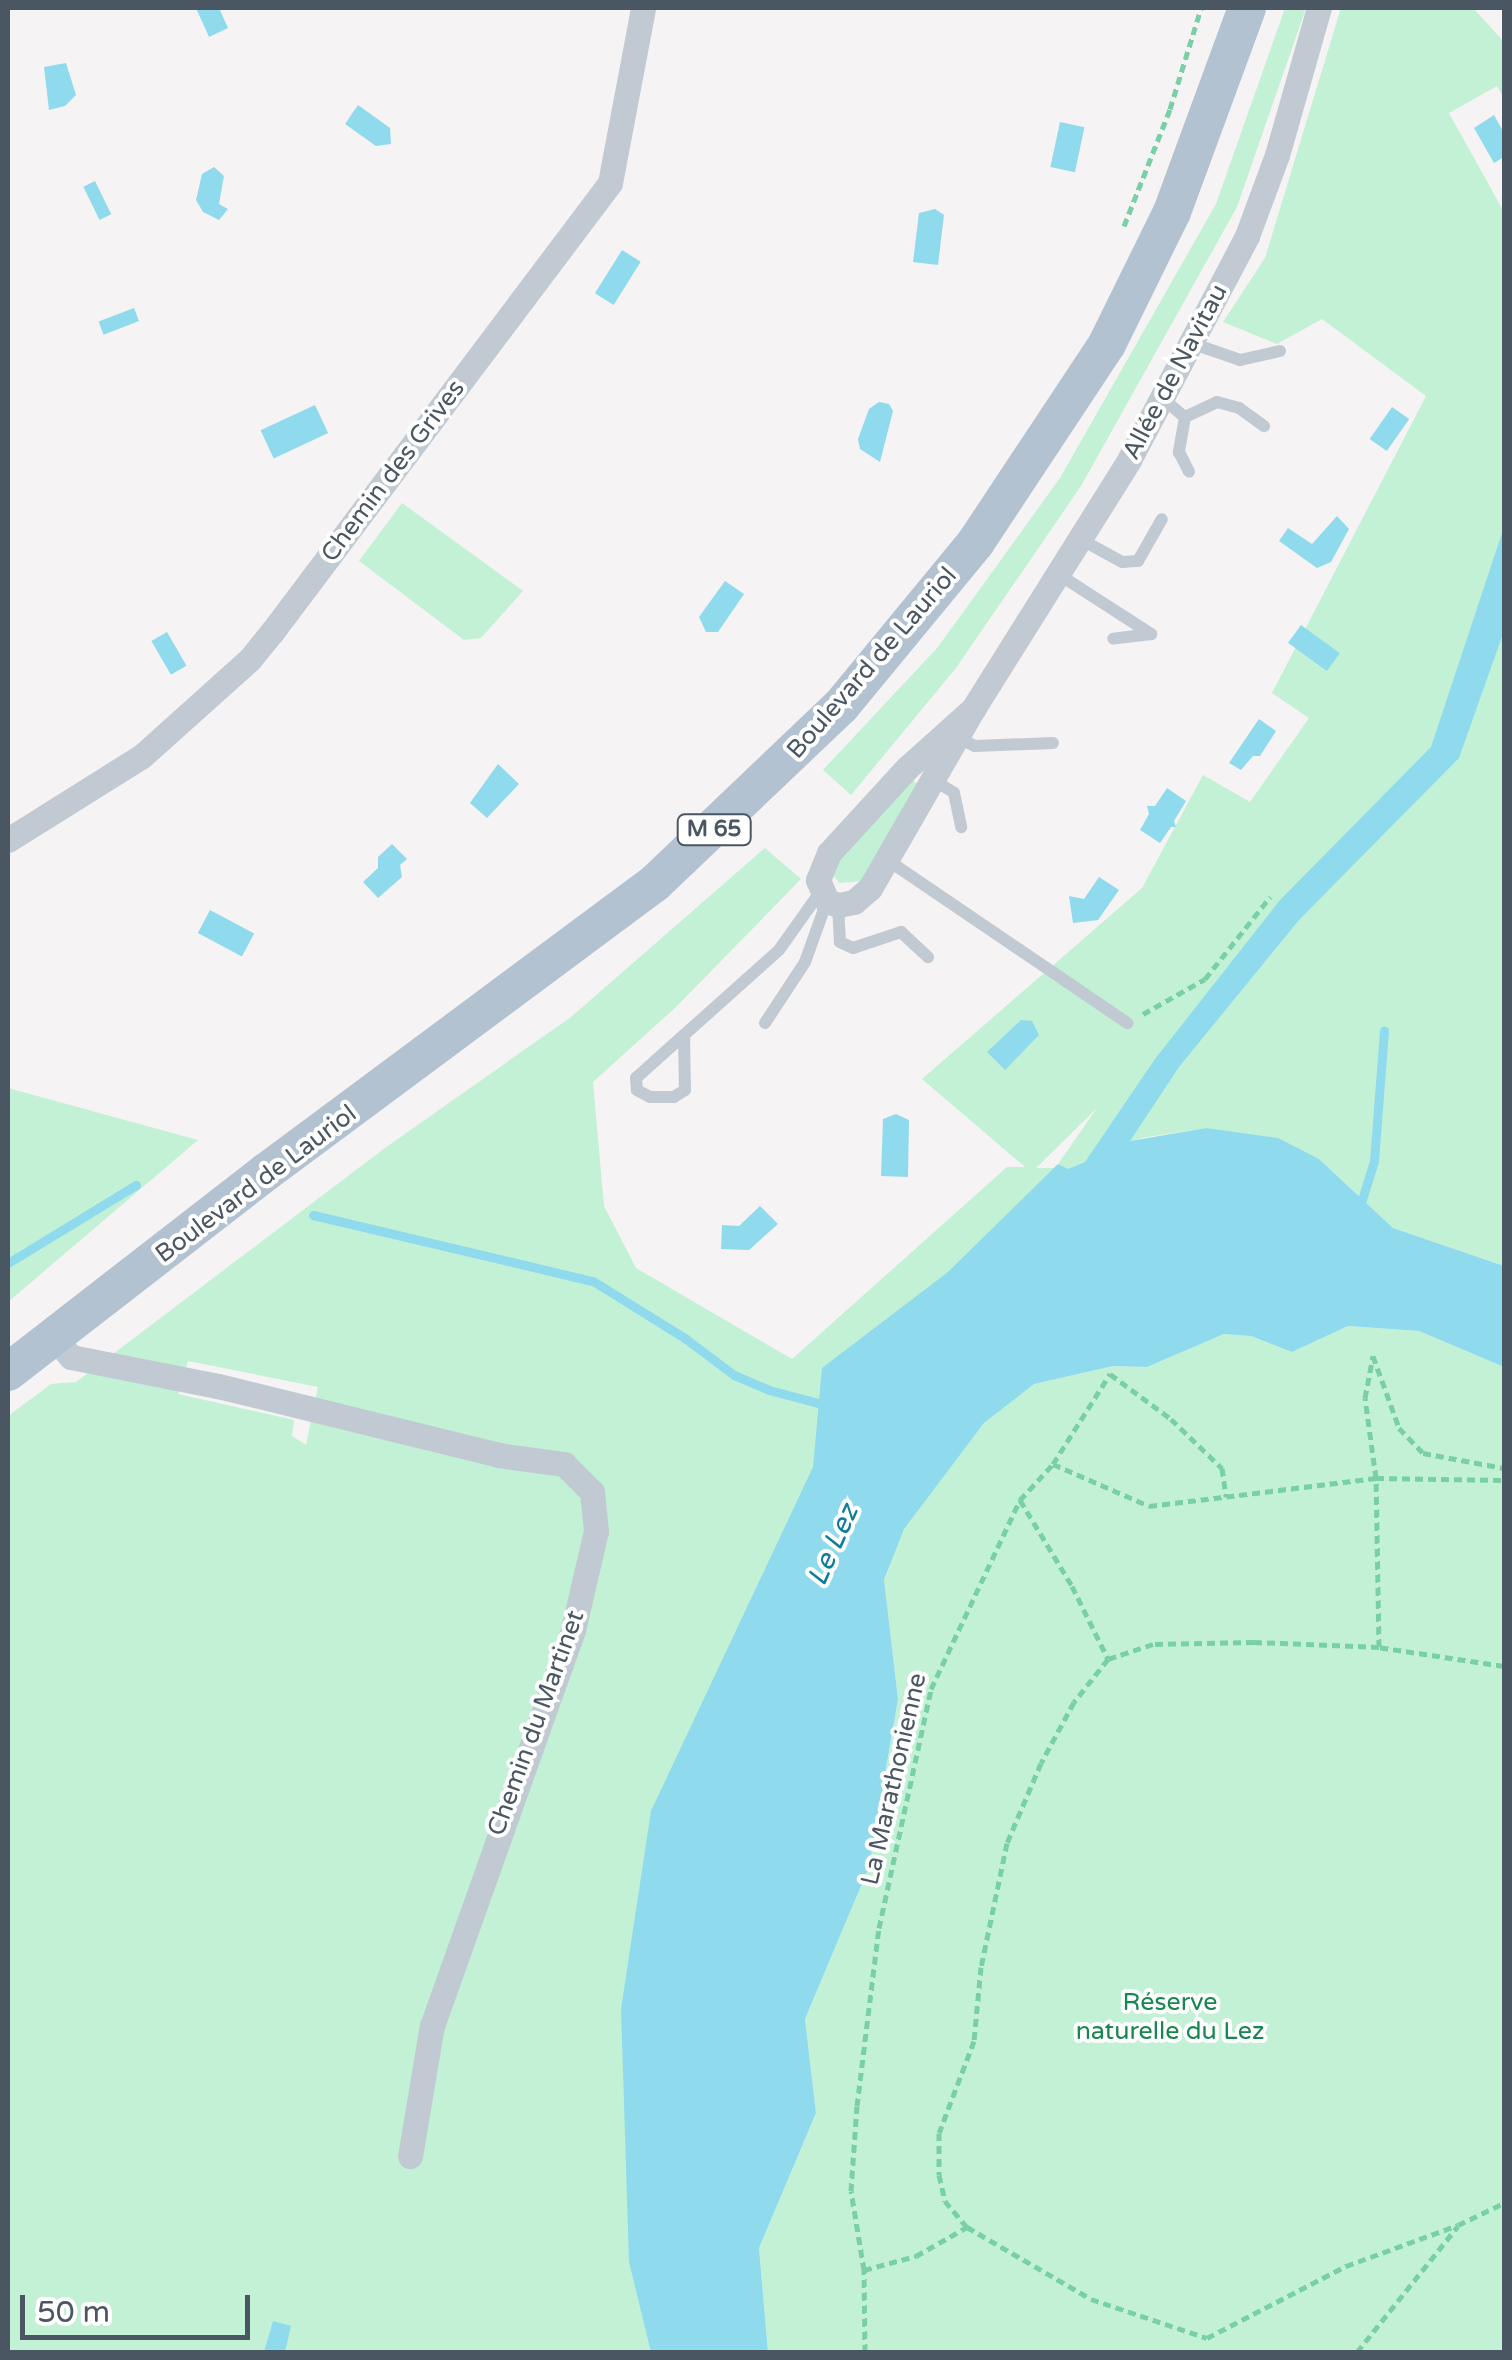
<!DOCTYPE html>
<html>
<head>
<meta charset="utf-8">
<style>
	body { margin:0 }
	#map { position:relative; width:1512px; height:2360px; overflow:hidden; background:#f5f3f3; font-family:"Varela Round",sans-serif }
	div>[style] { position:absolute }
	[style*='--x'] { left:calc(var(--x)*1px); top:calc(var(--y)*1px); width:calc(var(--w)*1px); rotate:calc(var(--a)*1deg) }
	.green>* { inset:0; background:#c3f1d5 }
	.water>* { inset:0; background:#90daee; transform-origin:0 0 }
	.stream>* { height:9px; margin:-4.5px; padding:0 4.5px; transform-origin:4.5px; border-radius:4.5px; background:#90daee }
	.path>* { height:5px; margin-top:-2.5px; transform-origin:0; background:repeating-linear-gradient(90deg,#7ad0a6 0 8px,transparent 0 13px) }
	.service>* { height:12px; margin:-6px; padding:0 6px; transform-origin:6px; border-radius:6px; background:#c1cad2 }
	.minor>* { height:25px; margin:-12.5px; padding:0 12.5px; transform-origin:12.5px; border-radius:12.5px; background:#c1cad2 }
	.primary>* { height:38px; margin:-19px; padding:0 19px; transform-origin:19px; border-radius:19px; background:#b3c2d1 }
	span { translate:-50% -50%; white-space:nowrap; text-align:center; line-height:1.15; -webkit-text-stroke:8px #fff; paint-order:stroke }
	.shield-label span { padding:2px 8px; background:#fff; border:2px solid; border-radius:8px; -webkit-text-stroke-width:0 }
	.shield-label { font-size:22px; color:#4a5661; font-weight:700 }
	.street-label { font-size:25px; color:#4a5661 }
	.park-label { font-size:25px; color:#17864f }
	.water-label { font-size:28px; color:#0c7c9b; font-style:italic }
	.frame { position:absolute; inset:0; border:10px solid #4a5661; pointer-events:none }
	.scale { position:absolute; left:20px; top:2295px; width:230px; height:45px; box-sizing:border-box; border:5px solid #4a5661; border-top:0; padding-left:12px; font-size:30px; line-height:35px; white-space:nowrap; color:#4a5661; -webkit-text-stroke:8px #fff; paint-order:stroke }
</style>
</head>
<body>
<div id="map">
	<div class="green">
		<div style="clip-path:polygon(1285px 8px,1306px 8px,1237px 207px,1081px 486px,956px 668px,851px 795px,823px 770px,938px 647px,1060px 478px,1216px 204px)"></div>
		<div style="clip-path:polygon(evenodd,1341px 8px,1473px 8px,1504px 42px,1504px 98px,1497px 86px,1449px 113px,1504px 212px,1504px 1266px,1393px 1228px,1319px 1159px,1206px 1128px,1141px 1138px,1071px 1168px,901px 1341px,667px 2352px,8px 2352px,8px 1416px,51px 1384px,76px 1382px,385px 1148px,571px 1017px,765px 848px,801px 879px,676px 1007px,593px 1082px,604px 1206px,636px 1268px,792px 1359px,1007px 1167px,1025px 1167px,922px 1079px,1142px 888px,1203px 775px,1250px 802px,1309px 718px,1272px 693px,1426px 396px,1322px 319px,1277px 344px,1223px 322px,1265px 258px,1341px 8px,1097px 1108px,1058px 1164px,1065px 1168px,1036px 1168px,1097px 1108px,1341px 8px,188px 1361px,318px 1387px,306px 1445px,292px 1436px,294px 1420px,178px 1394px,188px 1361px)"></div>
		<div style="clip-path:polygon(402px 503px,523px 591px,481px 638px,464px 640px,359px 561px)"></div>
		<div style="clip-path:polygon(913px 780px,917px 784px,861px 881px,839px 883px,834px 876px,837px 863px,899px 785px)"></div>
		<div style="clip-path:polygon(8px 1088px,198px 1140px,8px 1302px)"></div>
		<div style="clip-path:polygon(1348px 1326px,1419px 1331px,1504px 1367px,1504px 2352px,768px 2352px,759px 2248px,816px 2113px,805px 2019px,869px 1867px,898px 1699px,884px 1581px,903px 1529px,984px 1423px,1033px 1384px,1113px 1366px,1147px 1367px,1224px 1334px,1251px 1336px,1292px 1352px)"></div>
	</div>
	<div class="water">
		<div style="clip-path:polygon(196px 8px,219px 8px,228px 28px,209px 37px)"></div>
		<div style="clip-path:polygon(66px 63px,76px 95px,65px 106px,49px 110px,44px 67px)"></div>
		<div style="clip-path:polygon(358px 105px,390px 128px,391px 144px,376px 146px,345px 124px)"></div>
		<div style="clip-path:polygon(1494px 115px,1504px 133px,1504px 157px,1494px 163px,1474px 128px)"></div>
		<div style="left:1060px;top:122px;width:25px;height:46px;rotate:12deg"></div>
		<div style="clip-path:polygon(214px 167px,224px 176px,219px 204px,228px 209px,219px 220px,203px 212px,196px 200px,202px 174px)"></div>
		<div style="left:95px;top:181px;width:37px;height:13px;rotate:64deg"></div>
		<div style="clip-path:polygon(935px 209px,944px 215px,938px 265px,913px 262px,919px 213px)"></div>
		<div style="left:622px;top:250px;width:22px;height:51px;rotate:32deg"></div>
		<div style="left:134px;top:308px;width:14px;height:38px;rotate:69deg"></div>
		<div style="clip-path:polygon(879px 402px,889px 404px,893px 411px,880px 462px,860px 449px,858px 439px,869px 409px)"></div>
		<div style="left:315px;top:405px;width:31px;height:60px;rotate:65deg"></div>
		<div style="left:1392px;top:407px;width:21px;height:39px;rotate:35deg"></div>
		<div style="clip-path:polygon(1337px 516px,1349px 529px,1331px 562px,1317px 568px,1279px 541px,1288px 528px,1312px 544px)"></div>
		<div style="clip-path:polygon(1504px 527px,1504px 631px,1459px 758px,1299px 920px,1179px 1067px,1130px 1141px,1206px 1128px,1278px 1138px,1319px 1159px,1393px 1228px,1504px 1266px,1504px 1367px,1419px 1331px,1348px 1326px,1292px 1352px,1251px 1336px,1224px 1334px,1147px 1367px,1113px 1366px,1034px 1384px,984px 1423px,904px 1529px,884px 1580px,898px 1699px,869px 1867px,805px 2019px,816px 2113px,759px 2248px,768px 2352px,651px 2352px,629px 2262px,621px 2009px,651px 1811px,813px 1467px,822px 1368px,948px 1272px,1058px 1164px,1068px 1169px,1085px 1162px,1155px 1059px,1280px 900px,1431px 747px)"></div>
		<div style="clip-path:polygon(725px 581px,744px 594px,718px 632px,706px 632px,699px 617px)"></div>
		<div style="left:1301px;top:625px;width:48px;height:22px;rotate:36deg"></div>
		<div style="left:167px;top:632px;width:39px;height:18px;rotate:60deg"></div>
		<div style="clip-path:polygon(1259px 719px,1276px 731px,1260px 756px,1253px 756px,1241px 770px,1229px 763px)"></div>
		<div style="clip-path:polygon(498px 764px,519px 784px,487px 818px,470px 803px)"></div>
		<div style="clip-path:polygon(1167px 788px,1186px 801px,1174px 821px,1176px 827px,1171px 827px,1160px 843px,1140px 830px,1149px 814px,1147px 806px,1155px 806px)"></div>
		<div style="clip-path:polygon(392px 844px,407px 859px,400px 865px,402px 877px,378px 898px,363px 882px,378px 868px,378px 857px)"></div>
		<div style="clip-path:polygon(1099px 877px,1119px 890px,1098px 920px,1073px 923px,1069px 896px,1084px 899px)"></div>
		<div style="left:210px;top:910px;width:50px;height:26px;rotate:28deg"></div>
		<div style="clip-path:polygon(1021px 1020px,1032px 1021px,1039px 1035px,1005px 1070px,987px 1052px)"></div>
		<div style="clip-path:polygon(896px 1114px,909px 1120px,908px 1177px,881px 1176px,883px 1119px)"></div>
		<div style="clip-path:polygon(760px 1206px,778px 1224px,749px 1250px,721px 1249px,722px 1225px,739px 1226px)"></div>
		<div style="clip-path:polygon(273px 2321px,291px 2326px,285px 2352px,264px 2352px)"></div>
	</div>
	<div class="stream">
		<div style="--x:1359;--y:1209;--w:50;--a:-72.6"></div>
		<div style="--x:1374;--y:1161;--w:131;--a:-85.6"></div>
		<div style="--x:313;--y:1215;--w:288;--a:13.3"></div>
		<div style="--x:593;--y:1281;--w:110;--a:31.9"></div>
		<div style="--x:686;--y:1339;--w:60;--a:36.9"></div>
		<div style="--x:734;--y:1375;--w:38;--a:23"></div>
		<div style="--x:769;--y:1390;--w:62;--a:14.9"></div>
		<div style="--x:8;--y:1263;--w:150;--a:-31.4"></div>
	</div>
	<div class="path">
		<div style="--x:1124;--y:226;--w:126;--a:-68.5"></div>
		<div style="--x:1170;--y:109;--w:106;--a:-72.9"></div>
		<div style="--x:1143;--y:1014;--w:71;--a:-29.4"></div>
		<div style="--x:1205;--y:979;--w:105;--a:-51.6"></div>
		<div style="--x:1053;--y:1464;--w:107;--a:-57.7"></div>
		<div style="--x:1110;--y:1374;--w:76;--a:36.4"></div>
		<div style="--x:1171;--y:1419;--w:71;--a:43.9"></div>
		<div style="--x:1222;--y:1468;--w:29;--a:82"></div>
		<div style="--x:1020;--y:1500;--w:100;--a:58.8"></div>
		<div style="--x:1072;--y:1586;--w:81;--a:63.7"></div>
		<div style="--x:1379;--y:1647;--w:169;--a:-91"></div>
		<div style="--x:1376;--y:1478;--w:81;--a:-97.8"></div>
		<div style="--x:1365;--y:1398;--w:43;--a:-79.2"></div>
		<div style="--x:1373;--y:1356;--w:77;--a:70.1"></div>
		<div style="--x:1399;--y:1428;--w:35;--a:46"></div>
		<div style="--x:1423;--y:1453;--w:82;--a:10.5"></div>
		<div style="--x:1504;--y:1666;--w:126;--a:-171.4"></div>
		<div style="--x:1379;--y:1647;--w:125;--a:-177.7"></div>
		<div style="--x:1254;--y:1642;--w:101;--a:178.9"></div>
		<div style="--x:1153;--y:1644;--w:47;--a:161.6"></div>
		<div style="--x:1108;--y:1659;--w:55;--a:128.3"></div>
		<div style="--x:1074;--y:1702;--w:69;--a:118.4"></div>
		<div style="--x:1041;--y:1763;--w:87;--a:113"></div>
		<div style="--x:1007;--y:1843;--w:127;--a:101.8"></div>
		<div style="--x:981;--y:1967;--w:74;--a:95.4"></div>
		<div style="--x:974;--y:2041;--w:98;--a:110.8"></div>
		<div style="--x:939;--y:2133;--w:42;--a:90"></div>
		<div style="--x:939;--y:2175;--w:27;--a:77"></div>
		<div style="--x:945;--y:2201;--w:34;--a:50"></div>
		<div style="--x:967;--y:2227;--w:143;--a:30.1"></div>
		<div style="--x:1091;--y:2299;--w:122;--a:18.6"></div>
		<div style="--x:1207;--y:2338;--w:157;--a:-27.4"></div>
		<div style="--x:1346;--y:2266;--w:119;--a:-20.1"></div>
		<div style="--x:1458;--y:2225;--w:51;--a:-25.6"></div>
		<div style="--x:864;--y:2270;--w:54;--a:-15.1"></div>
		<div style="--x:916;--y:2256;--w:59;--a:-29.6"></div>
		<div style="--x:865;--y:2352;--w:82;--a:-90.7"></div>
		<div style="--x:864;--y:2270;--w:80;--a:-99.3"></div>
		<div style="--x:851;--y:2191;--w:85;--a:-86"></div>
		<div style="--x:857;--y:2106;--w:179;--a:-83"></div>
		<div style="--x:879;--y:1928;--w:245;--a:-77.7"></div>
		<div style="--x:931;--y:1689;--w:209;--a:-64.8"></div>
		<div style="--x:1020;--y:1500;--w:49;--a:-47.5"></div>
		<div style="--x:1053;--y:1464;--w:105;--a:23.6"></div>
		<div style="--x:1149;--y:1506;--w:229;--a:-7"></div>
		<div style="--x:1376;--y:1478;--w:128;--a:0.9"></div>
		<div style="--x:1357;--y:2352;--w:161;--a:-51.3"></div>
	</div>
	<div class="service">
		<div style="--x:1191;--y:343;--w:52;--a:19.1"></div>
		<div style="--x:1240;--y:360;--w:41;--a:-12.7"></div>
		<div style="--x:1162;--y:398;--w:30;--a:40"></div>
		<div style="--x:1185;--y:417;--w:36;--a:100"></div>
		<div style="--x:1179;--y:452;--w:22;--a:63"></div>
		<div style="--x:1185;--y:417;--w:35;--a:-25"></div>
		<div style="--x:1217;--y:402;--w:23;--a:15"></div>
		<div style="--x:1239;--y:408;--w:31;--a:36"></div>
		<div style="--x:1080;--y:539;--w:48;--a:28.7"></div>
		<div style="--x:1122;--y:562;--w:16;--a:-4"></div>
		<div style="--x:1138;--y:561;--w:48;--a:-60.3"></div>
		<div style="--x:1058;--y:574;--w:111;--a:32.8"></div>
		<div style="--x:1151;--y:634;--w:38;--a:173"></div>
		<div style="--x:957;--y:737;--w:20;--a:27"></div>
		<div style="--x:975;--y:746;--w:78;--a:-2.2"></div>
		<div style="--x:932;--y:779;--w:26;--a:32"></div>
		<div style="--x:954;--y:793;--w:35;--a:78"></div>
		<div style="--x:886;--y:859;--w:292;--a:34.2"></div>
		<div style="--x:838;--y:905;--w:37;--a:87"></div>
		<div style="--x:840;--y:942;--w:14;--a:25"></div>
		<div style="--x:853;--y:948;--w:51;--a:-18.4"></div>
		<div style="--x:901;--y:932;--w:37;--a:43"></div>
		<div style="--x:765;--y:1023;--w:73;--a:-56.7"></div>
		<div style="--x:805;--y:962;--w:65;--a:-70.2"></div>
		<div style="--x:684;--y:1035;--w:55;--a:89"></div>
		<div style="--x:685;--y:1090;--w:13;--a:148"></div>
		<div style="--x:674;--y:1097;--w:24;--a:180"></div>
		<div style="--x:650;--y:1097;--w:15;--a:-152"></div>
		<div style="--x:637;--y:1090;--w:12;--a:-95"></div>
		<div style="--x:636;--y:1078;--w:64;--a:-41.9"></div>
		<div style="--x:684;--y:1035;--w:127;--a:-41.8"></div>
		<div style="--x:779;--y:950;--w:72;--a:-54.6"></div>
	</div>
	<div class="minor">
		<div style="--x:973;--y:709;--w:294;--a:-57.9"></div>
		<div style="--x:1129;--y:460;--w:253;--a:-62.2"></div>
		<div style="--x:1247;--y:236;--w:86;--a:-69.7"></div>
		<div style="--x:1277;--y:155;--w:153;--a:-74.1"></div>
		<div style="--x:973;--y:709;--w:207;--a:119.9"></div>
		<div style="--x:870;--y:888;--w:21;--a:139"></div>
		<div style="--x:854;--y:902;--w:16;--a:169"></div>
		<div style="--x:838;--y:905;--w:12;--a:-160"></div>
		<div style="--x:827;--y:901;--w:23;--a:-113"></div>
		<div style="--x:818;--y:880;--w:29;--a:-68"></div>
		<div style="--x:829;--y:853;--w:115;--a:-47.5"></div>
		<div style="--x:907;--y:768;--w:89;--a:-41.8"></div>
		<div style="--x:8;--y:840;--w:158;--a:-32.1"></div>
		<div style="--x:142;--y:756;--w:145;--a:-41.9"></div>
		<div style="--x:250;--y:659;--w:35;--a:-51"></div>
		<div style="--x:272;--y:632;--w:562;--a:-53.03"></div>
		<div style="--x:610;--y:183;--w:178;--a:-79.3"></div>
		<div style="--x:54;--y:1337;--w:26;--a:50"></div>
		<div style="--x:71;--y:1357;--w:150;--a:11.2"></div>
		<div style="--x:218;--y:1386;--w:288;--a:13.8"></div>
		<div style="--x:498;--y:1455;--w:67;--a:7.8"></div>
		<div style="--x:564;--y:1464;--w:40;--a:45"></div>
		<div style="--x:592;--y:1492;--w:39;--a:84"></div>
		<div style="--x:596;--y:1531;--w:102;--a:103.1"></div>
		<div style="--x:573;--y:1630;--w:419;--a:109.6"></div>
		<div style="--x:432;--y:2025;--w:133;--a:99.5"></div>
	</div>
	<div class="primary">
		<div style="--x:8;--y:1372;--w:326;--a:-37.8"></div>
		<div style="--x:266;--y:1172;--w:485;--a:-36.6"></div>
		<div style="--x:655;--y:883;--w:257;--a:-43.6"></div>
		<div style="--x:841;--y:706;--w:212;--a:-50.5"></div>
		<div style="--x:976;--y:542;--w:237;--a:-56.5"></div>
		<div style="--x:1107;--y:344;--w:147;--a:-63.8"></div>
		<div style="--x:1172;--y:212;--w:217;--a:-69.8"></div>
	</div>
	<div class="shield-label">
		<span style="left:714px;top:830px">M 65</span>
	</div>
	<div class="street-label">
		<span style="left:1175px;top:372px;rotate:-62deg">Allée de Navitau</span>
		<span style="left:393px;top:471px;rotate:-53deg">Chemin des Grives</span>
		<span style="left:872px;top:663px;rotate:-49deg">Boulevard de Lauriol</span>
		<span style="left:256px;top:1184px;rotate:-37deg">Boulevard de Lauriol</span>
		<span style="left:536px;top:1723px;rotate:-70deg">Chemin du Martinet</span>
		<span style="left:894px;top:1779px;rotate:-77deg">La Marathonienne</span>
	</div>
	<div class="park-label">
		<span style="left:1170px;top:2017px">Réserve<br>naturelle du Lez</span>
	</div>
	<div class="water-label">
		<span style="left:833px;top:1545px;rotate:-66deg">Le Lez</span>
	</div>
	<div class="frame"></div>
	<div class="scale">50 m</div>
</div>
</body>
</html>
